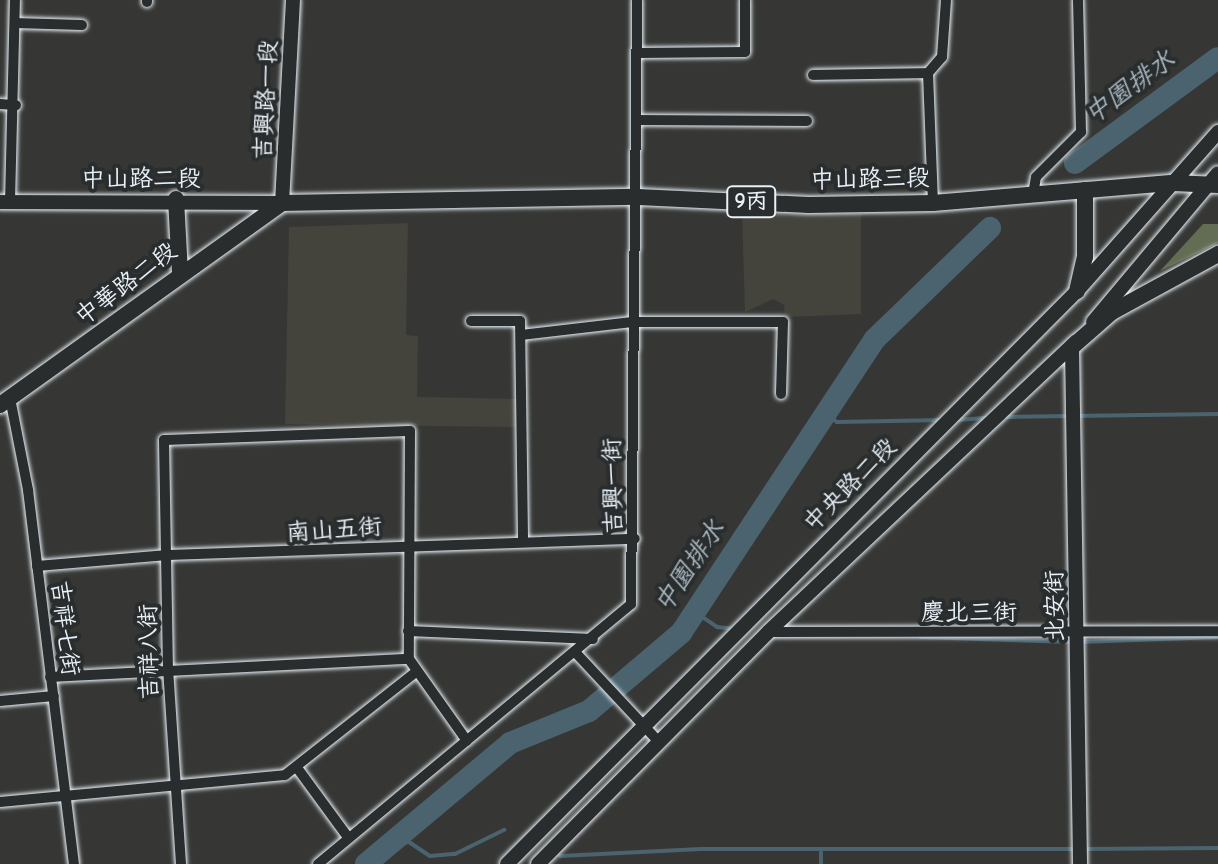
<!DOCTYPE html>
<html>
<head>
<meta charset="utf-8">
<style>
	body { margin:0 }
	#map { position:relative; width:1218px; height:864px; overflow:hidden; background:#363734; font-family:"Comic Neue","LXGW WenKai TC",sans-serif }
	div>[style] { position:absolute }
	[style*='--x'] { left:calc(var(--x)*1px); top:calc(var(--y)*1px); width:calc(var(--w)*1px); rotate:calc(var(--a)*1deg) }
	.built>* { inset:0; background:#44433c }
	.green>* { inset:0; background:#636d54 }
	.stream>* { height:4px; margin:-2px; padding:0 2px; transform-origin:2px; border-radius:2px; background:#4a636f }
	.river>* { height:22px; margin:-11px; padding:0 11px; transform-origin:11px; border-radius:11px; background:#4a636f }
	.roads { filter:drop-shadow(0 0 2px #e8f1f8) drop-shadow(0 0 2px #e8f1f8) }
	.street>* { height:10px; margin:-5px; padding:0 5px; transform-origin:5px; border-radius:5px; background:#2a2d2e }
	.secondary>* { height:14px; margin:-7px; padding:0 7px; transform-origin:7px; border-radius:7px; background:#2a2d2e }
	.primary>* { height:16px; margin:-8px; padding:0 8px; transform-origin:8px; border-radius:8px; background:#2a2d2e }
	span { translate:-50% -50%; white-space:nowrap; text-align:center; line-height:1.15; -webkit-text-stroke:8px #2a2d2e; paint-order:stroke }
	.shield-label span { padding:2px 6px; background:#2a2d2e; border:2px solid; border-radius:6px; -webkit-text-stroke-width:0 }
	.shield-label { font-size:22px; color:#e8f1f8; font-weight:700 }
	.street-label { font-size:24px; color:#e8f1f8 }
	.water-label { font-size:26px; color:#a9b8c1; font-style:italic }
</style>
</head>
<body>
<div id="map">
	<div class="built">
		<div style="clip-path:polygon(861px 214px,861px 314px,785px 317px,784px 305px,773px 299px,745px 312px,742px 215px)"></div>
		<div style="clip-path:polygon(408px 223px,406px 335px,418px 336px,417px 397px,519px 399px,519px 427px,285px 424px,289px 227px)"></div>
	</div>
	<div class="green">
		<div style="clip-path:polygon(1203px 224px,1218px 224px,1218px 243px,1160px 271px)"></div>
	</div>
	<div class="stream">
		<div style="--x:827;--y:415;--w:12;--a:35"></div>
		<div style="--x:837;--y:422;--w:107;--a:-1.1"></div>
		<div style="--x:1005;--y:417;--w:213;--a:-0.8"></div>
		<div style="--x:957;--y:420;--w:31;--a:-4"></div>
		<div style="--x:695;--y:612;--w:27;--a:34"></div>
		<div style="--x:717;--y:627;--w:19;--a:6"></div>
		<div style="--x:921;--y:637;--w:151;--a:1.9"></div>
		<div style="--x:1081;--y:642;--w:137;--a:-2.1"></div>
		<div style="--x:385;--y:845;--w:24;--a:-7"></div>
		<div style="--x:409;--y:842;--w:25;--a:34"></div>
		<div style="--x:430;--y:856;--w:25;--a:-5"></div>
		<div style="--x:455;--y:854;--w:55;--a:-26.1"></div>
		<div style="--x:1084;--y:849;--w:134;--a:-0.4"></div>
		<div style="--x:560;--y:856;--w:141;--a:-2.8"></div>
		<div style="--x:701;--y:849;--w:375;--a:0"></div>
		<div style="--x:821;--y:864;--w:12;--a:-90"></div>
	</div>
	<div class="river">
		<div style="--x:1075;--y:163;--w:177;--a:-36.3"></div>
		<div style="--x:366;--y:864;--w:188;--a:-40"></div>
		<div style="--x:510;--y:743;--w:85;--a:-22.1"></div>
		<div style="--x:589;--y:711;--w:121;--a:-40.3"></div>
		<div style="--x:681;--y:633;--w:352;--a:-56.6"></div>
		<div style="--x:875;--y:339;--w:160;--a:-44"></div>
	</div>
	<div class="roads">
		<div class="street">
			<div style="--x:147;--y:2;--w:2;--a:-90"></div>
			<div style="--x:15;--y:23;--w:67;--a:1.7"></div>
			<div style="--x:638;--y:53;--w:107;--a:-0.5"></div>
			<div style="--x:745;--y:52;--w:52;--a:-90"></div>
			<div style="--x:928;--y:73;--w:130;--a:87.8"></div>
			<div style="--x:928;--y:73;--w:21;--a:-49"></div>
			<div style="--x:942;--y:57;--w:57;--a:-86"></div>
			<div style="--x:813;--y:75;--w:115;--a:-1"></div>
			<div style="--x:0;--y:104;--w:16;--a:4"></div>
			<div style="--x:639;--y:120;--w:168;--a:0.3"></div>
			<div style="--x:1033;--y:194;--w:17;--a:-80"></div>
			<div style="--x:1036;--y:177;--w:64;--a:-45"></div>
			<div style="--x:1081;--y:132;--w:132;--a:-91.3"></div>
			<div style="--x:10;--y:202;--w:202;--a:-88.6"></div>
			<div style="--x:471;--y:321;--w:49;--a:0"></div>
			<div style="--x:520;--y:321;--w:220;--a:89.2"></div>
			<div style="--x:521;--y:335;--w:112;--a:-6.7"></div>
			<div style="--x:632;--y:322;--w:151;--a:0"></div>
			<div style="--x:783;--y:322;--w:72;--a:91.6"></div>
			<div style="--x:10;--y:398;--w:94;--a:78.9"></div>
			<div style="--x:28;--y:490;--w:377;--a:83"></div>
			<div style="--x:37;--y:566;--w:131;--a:-4.8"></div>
			<div style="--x:168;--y:555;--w:467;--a:-2"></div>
			<div style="--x:408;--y:631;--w:185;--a:2.5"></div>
			<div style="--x:768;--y:632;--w:450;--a:-0.1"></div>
			<div style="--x:576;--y:653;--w:122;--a:47"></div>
			<div style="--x:50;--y:677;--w:359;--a:-2.9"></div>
			<div style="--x:0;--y:701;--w:54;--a:-5.3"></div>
			<div style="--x:298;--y:769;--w:83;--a:53.8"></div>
			<div style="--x:0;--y:802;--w:286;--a:-5.4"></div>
			<div style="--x:285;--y:775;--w:167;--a:-38.2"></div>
			<div style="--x:181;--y:864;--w:194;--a:-93.8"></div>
			<div style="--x:168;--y:670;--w:230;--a:-91"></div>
			<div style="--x:164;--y:440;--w:246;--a:-2.1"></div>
			<div style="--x:410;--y:431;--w:228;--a:90.3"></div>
			<div style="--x:409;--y:659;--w:100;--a:54.7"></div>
			<div style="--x:318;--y:864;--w:407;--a:-39.7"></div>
			<div style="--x:631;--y:604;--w:604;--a:-89.43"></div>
		</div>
		<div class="secondary">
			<div style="--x:0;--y:202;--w:282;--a:0.2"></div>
			<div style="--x:282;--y:203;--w:203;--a:-86.9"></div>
			<div style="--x:1093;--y:322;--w:194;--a:-50"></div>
			<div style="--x:1072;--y:347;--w:517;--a:89.11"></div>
			<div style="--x:507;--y:864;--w:808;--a:-45.15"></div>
			<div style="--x:1077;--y:291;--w:213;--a:-48.4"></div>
			<div style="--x:538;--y:864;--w:327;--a:-45.2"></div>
			<div style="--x:768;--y:632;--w:424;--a:-43.3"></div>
		</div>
		<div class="primary">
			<div style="--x:176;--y:199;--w:74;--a:86.9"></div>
			<div style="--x:1077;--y:291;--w:35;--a:-77"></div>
			<div style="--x:1085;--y:257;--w:67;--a:-90"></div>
			<div style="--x:1072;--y:347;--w:53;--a:-41.2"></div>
			<div style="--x:1112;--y:312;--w:121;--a:-28.7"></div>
			<div style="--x:0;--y:405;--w:347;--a:-35.6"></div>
			<div style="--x:282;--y:203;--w:356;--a:-1"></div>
			<div style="--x:638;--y:197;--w:171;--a:2.7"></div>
			<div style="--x:809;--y:205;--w:124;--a:-0.9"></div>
			<div style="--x:933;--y:203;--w:241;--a:-4.8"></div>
			<div style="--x:1173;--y:183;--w:45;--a:2.5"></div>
		</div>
	</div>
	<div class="shield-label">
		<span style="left:751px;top:202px">9丙</span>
	</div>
	<div class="street-label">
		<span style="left:266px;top:100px;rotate:-87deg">吉興路一段</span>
		<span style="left:141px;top:179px">中山路二段</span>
		<span style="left:870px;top:179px;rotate:-1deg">中山路三段</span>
		<span style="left:126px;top:284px;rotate:-37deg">中華路二段</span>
		<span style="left:850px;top:485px;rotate:-45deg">中央路二段</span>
		<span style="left:613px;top:486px;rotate:-91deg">吉興一街</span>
		<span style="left:334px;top:530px;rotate:-4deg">南山五街</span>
		<span style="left:1055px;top:606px;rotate:-91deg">北安街</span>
		<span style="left:969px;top:613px">慶北三街</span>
		<span style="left:65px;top:628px;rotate:83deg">吉祥七街</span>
		<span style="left:149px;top:652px;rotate:-91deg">吉祥八街</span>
	</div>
	<div class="water-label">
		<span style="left:1130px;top:88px;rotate:-36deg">中園排水</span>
		<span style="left:690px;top:567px;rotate:-56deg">中園排水</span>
	</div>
</div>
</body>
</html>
